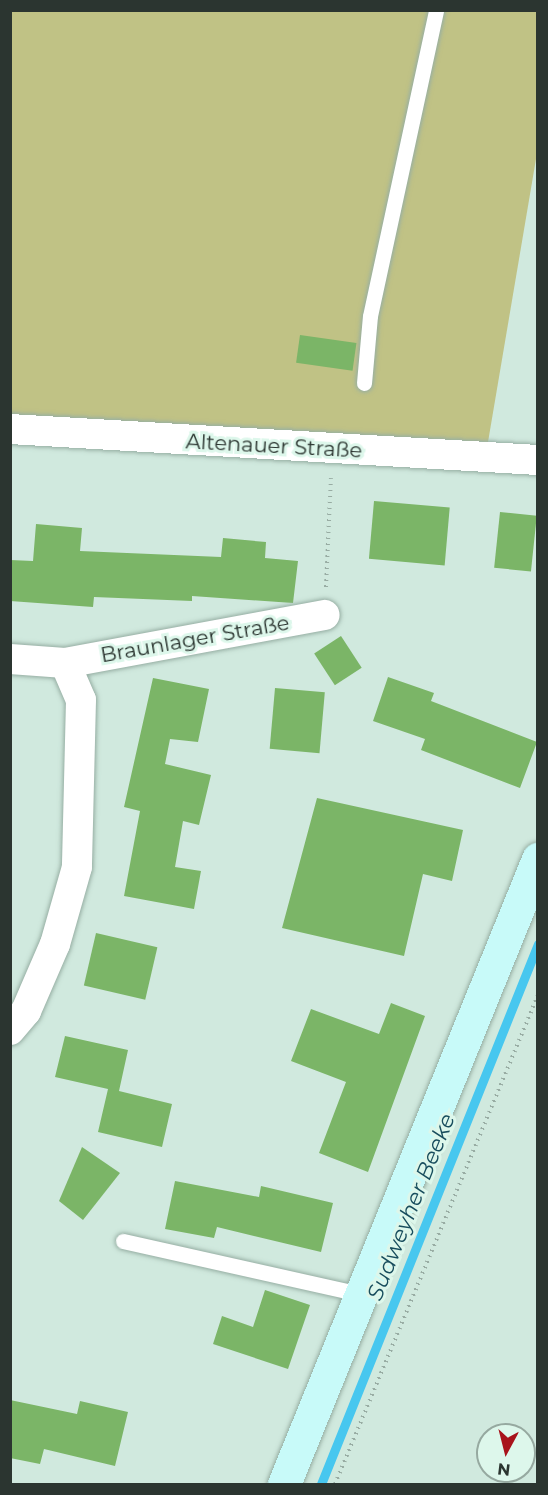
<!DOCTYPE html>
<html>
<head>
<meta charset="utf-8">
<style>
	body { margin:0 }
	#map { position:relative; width:548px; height:1495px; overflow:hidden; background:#d0e9de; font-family:Montserrat,sans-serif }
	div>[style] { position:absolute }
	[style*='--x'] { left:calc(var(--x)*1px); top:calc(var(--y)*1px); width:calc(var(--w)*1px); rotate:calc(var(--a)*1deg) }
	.green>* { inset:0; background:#c0c285 }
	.stream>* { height:9px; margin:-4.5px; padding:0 4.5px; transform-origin:4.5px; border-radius:4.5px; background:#47c7ef }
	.building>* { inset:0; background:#7bb567; transform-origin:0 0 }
	.path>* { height:4px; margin-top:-2px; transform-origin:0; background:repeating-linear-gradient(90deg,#98aca3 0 1.5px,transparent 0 6px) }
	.roads { filter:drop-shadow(0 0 2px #96aea3) drop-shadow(0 0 2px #96aea3) }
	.service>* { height:15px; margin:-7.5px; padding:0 7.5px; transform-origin:7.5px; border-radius:7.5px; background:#fff }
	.minor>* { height:30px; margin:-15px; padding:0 15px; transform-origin:15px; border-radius:15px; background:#fff }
	.secondary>* { height:33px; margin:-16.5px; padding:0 16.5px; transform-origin:16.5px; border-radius:16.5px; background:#c8faf9 }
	span { translate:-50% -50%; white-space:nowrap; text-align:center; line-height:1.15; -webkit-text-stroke:6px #ddf7eb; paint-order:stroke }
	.street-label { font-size:21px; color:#2b3530 }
	.water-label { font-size:22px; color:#184d5d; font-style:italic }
	.frame { position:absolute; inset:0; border:12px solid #2b3530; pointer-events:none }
	.north { position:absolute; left:476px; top:1423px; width:60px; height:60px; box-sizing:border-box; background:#ddf7eb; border:2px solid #96a9a0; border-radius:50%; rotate:187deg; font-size:16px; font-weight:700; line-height:24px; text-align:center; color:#2b3530 }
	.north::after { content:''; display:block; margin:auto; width:21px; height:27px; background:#a8131b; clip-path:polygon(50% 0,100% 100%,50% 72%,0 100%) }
</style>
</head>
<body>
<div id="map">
	<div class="green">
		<div style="clip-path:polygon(10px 11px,537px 11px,537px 153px,488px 442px,11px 417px)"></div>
	</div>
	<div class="stream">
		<div style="--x:321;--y:1484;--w:582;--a:-68.11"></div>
	</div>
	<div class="building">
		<div style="left:300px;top:335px;width:57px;height:28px;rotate:8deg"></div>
		<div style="left:374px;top:501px;width:76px;height:58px;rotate:5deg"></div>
		<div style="left:500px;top:512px;width:37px;height:56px;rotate:6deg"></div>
		<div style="clip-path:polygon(36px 524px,82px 528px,80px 551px,221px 557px,223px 538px,266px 542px,265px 558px,298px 561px,293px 603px,192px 596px,192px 601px,94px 597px,93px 607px,10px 601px,10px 560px,33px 561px)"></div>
		<div style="left:341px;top:636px;width:38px;height:32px;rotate:57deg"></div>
		<div style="clip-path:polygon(388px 677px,434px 693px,431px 701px,537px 742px,520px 788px,421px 750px,425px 739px,373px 721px)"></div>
		<div style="clip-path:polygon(153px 678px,209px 689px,198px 742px,170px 739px,165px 764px,211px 775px,199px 825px,183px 821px,175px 867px,201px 871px,194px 909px,124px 896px,140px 811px,124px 807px)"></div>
		<div style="left:275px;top:688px;width:50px;height:61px;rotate:5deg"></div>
		<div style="clip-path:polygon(317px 798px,463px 830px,452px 881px,423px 874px,404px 956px,282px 928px)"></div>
		<div style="left:96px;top:933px;width:63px;height:54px;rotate:13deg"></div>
		<div style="clip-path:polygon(391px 1003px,425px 1016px,368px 1172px,319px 1153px,346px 1082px,291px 1061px,311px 1009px,379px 1034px)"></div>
		<div style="clip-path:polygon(65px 1036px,128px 1050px,119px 1091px,172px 1104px,162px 1147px,98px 1132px,108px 1089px,55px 1077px)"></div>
		<div style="clip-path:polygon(82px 1147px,120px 1173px,83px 1220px,59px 1201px)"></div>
		<div style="clip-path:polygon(175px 1181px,259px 1197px,261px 1186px,333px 1203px,321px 1252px,217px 1227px,214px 1238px,165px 1229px)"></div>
		<div style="clip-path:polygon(265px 1290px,310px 1305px,288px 1369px,213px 1344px,222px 1316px,253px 1327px)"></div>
		<div style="clip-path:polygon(10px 1400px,77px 1414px,80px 1401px,128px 1412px,115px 1466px,44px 1449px,40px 1464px,10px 1458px)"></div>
	</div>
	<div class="path">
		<div style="--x:326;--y:587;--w:109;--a:-87.4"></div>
		<div style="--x:335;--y:1484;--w:529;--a:-67.46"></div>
	</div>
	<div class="roads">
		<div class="service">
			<div style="--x:364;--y:383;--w:67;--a:-84.9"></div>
			<div style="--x:370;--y:316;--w:313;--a:-77.8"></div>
			<div style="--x:123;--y:1241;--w:244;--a:12.6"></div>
		</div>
		<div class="minor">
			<div style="--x:10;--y:429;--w:529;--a:3.36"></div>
			<div style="--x:10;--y:659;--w:55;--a:4.2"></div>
			<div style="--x:65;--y:663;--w:40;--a:66.6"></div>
			<div style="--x:81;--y:700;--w:167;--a:91.4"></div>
			<div style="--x:77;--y:867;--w:80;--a:105.9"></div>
			<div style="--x:55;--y:944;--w:73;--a:113.4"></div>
			<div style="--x:26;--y:1011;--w:25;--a:130"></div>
			<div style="--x:65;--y:663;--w:264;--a:-10.5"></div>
		</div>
		<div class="secondary">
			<div style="--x:284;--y:1484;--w:675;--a:-67.88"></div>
		</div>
	</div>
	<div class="street-label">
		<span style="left:274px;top:446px;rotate:3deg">Altenauer Straße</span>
		<span style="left:195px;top:639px;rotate:-10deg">Braunlager Straße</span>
	</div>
	<div class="water-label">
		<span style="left:411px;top:1207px;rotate:-68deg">Sudweyher Beeke</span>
	</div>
	<div class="frame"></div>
	<div class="north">N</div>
</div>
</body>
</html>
